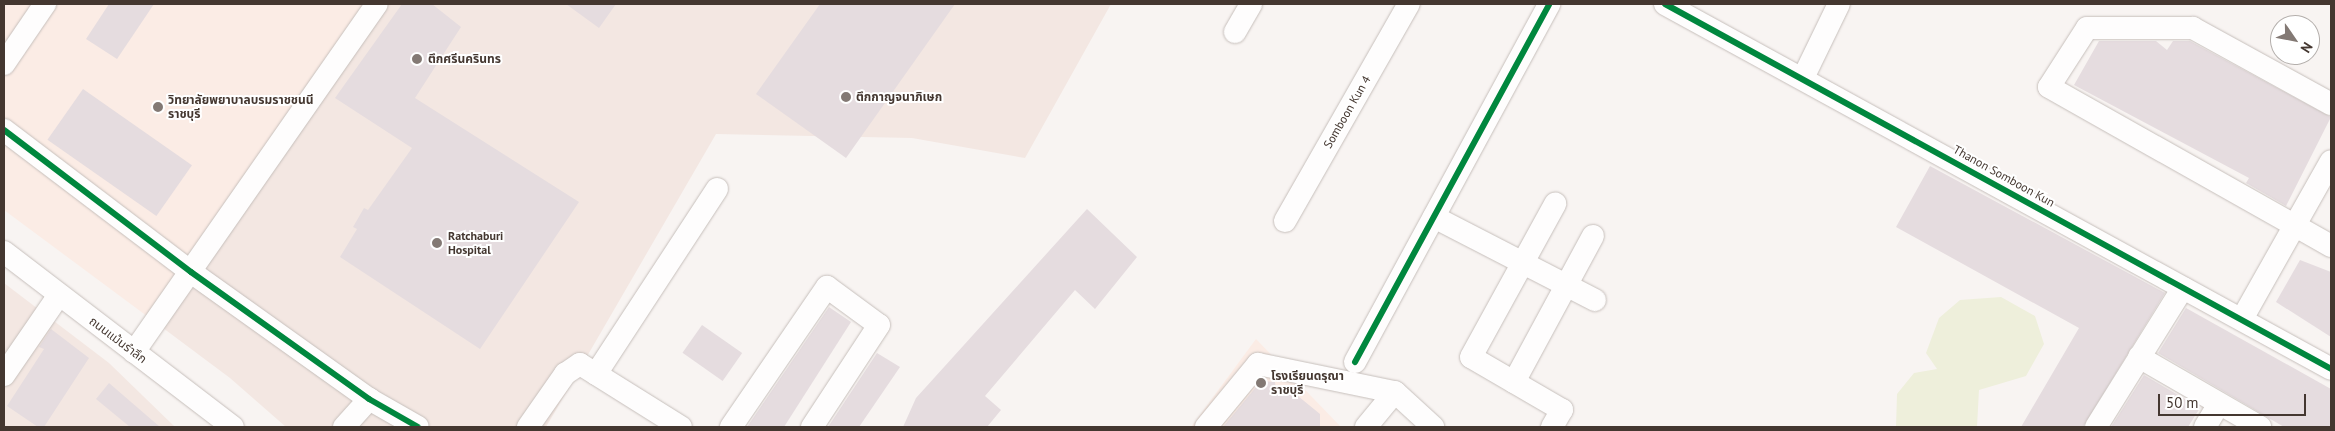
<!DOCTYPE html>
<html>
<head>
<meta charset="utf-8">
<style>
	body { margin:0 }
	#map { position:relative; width:2335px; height:431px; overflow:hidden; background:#f8f4f2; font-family:"PT Sans","Noto Sans Thai",sans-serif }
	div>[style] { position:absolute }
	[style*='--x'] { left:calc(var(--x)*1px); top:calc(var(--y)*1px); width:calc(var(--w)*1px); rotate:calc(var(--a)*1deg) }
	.built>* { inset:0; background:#f3e7e2 }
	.education>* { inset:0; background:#fbece5 }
	.green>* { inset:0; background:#eeefdb }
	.building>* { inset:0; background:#e5dcdf; transform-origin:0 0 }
	.roads { filter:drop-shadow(0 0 1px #c6bfbb) drop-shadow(0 0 1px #c6bfbb) }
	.minor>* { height:22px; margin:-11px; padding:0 11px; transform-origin:11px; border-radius:11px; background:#fefdfd }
	.cycleway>* { height:6px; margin:-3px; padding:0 3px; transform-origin:3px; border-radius:3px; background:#00873e }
	.dots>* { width:14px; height:14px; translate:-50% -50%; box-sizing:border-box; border:2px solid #fff; border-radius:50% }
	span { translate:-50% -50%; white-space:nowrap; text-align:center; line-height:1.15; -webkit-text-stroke:4px #fff; paint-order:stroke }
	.poi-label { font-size:12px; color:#443730; font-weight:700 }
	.left { translate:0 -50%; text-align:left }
	.street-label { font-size:12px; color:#443730 }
	.frame { position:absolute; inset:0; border:5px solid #443730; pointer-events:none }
	.north { position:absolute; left:2270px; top:15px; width:50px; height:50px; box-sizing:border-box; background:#fff; border:1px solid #b4afac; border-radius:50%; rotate:123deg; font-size:14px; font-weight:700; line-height:20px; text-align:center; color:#443730 }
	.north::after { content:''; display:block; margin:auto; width:18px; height:22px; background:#837974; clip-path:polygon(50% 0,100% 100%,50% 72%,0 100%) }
	.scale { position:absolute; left:2158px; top:394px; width:148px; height:22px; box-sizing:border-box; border:2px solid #443730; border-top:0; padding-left:6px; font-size:15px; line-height:18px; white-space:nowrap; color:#443730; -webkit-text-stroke:4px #fff; paint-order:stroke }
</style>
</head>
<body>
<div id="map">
	<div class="built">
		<div style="clip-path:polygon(383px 4px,1111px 4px,1025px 158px,912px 138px,716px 134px,546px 427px,286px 427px,230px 378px,163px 328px)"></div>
		<div style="clip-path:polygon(4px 283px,109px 363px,175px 427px,4px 427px)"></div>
	</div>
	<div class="education">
		<div style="clip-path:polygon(4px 4px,383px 4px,163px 328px,4px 210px)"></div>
		<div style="clip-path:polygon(1256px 339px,1341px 427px,1191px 427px)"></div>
	</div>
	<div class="green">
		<div style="clip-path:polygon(2001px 297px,2035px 316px,2044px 344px,2026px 376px,1979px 390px,1977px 427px,1896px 427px,1897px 394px,1914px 373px,1937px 369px,1926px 353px,1939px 318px,1960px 300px)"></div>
	</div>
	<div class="building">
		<div style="clip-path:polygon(109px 4px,154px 4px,117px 59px,86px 39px)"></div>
		<div style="clip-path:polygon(402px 4px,432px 4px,461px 27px,415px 98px,579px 202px,480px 349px,340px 257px,357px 229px,353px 227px,364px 208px,368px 210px,412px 148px,335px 98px)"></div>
		<div style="clip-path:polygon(566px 4px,616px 4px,599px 28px)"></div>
		<div style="clip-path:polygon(820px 4px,955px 4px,846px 158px,756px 94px)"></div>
		<div style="clip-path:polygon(2099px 41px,2156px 41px,2167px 50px,2173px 41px,2190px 41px,2331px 117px,2286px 206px,2246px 183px,2249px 178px,2074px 85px)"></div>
		<div style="left:83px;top:89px;width:133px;height:62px;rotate:35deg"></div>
		<div style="clip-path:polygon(1930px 166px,2165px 293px,2083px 427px,2021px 427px,2079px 328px,1896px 227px)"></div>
		<div style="clip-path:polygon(1087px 209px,1137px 257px,1095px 309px,1075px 290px,985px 396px,1001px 410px,987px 427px,903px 427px,916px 398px)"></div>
		<div style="clip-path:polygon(2300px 260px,2331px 272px,2331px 337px,2276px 302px)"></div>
		<div style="clip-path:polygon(829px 307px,851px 322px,784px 427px,747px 427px)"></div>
		<div style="clip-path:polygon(2186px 308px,2331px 389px,2331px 427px,2284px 427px,2158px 353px)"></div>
		<div style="left:702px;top:325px;width:49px;height:34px;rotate:35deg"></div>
		<div style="clip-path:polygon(51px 329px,89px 358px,44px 427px,38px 427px,7px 406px,44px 349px,39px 347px)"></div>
		<div style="clip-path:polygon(877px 353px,900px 367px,859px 427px,828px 427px)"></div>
		<div style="clip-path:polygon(2144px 375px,2200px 408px,2188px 427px,2111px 427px)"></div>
		<div style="clip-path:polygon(1261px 381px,1275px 382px,1276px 391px,1293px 392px,1320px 414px,1320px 427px,1223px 427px)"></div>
		<div style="clip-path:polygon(109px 383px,160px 427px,130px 427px,96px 399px)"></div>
	</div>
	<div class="roads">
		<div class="minor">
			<div style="--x:1665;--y:4;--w:759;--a:28.72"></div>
			<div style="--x:1235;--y:32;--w:32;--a:-60"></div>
			<div style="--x:4;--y:64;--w:73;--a:-55.7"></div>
			<div style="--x:1803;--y:78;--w:82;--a:-64.1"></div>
			<div style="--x:2331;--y:104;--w:158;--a:-151.2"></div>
			<div style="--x:2193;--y:28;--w:106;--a:180"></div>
			<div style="--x:2087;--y:28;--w:70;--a:122.8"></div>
			<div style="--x:2049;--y:87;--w:324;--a:29.4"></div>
			<div style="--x:4;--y:130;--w:235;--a:37.2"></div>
			<div style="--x:191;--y:272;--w:219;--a:35.5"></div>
			<div style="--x:369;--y:399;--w:56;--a:29.7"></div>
			<div style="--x:1434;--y:217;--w:181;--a:27.3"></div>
			<div style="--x:1285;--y:221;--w:250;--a:-60.3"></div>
			<div style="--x:4;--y:252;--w:288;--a:37.4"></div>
			<div style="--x:2242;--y:319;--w:181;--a:-60.6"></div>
			<div style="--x:134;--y:352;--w:424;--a:-55.1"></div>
			<div style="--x:2139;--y:357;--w:140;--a:30"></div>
			<div style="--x:1355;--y:362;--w:407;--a:-61.5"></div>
			<div style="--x:596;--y:374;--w:221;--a:-56.8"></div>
			<div style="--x:4;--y:375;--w:97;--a:-55.5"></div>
			<div style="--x:1514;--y:382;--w:166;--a:-61.6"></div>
			<div style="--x:344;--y:427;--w:38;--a:-48"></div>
			<div style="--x:528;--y:427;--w:65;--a:-55.1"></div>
			<div style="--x:565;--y:374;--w:18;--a:-34"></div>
			<div style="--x:580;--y:364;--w:119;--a:32"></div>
			<div style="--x:731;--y:427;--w:170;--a:-55.6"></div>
			<div style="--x:827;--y:287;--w:64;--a:36.2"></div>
			<div style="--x:879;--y:325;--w:122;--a:123.3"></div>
			<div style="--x:1206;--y:427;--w:82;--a:-50.5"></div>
			<div style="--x:1258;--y:364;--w:140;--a:11.6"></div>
			<div style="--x:1395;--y:392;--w:52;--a:42.6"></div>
			<div style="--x:1366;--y:427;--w:45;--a:-50.4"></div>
			<div style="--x:1552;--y:427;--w:20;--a:-60"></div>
			<div style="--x:1562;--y:410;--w:105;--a:-149.8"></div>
			<div style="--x:1471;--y:357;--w:175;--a:-61.2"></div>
			<div style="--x:2096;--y:427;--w:164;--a:-58"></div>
			<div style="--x:2205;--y:427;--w:27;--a:-59"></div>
		</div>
	</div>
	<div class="cycleway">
		<div style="--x:1665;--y:4;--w:759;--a:28.72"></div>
		<div style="--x:4;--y:130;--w:235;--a:37.2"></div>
		<div style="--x:191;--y:272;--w:219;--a:35.5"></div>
		<div style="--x:369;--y:399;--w:56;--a:29.7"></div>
		<div style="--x:1355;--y:362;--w:407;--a:-61.5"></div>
	</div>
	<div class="dots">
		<div style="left:417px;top:59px;background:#837974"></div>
		<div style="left:846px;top:97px;background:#837974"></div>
		<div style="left:158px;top:107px;background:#837974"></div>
		<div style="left:437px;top:243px;background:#837974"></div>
		<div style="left:1261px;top:383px;background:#837974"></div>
	</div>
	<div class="poi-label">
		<span class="left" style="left:428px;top:59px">ตึกศรีนครินทร</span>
		<span class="left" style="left:856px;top:97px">ตึกกาญจนาภิเษก</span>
		<span class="left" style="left:168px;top:107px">วิทยาลัยพยาบาลบรมราชชนนี<br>ราชบุรี</span>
		<span class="left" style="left:448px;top:243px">Ratchaburi<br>Hospital</span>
		<span class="left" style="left:1271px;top:383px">โรงเรียนดรุณา<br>ราชบุรี</span>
	</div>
	<div class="street-label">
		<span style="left:1347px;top:112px;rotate:-60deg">Somboon Kun 4</span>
		<span style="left:2004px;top:176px;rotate:29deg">Thanon Somboon Kun</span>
		<span style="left:118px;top:340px;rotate:37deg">ถนนแม้นรำลึก</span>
	</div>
	<div class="frame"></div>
	<div class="north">N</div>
	<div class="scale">50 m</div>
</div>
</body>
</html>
